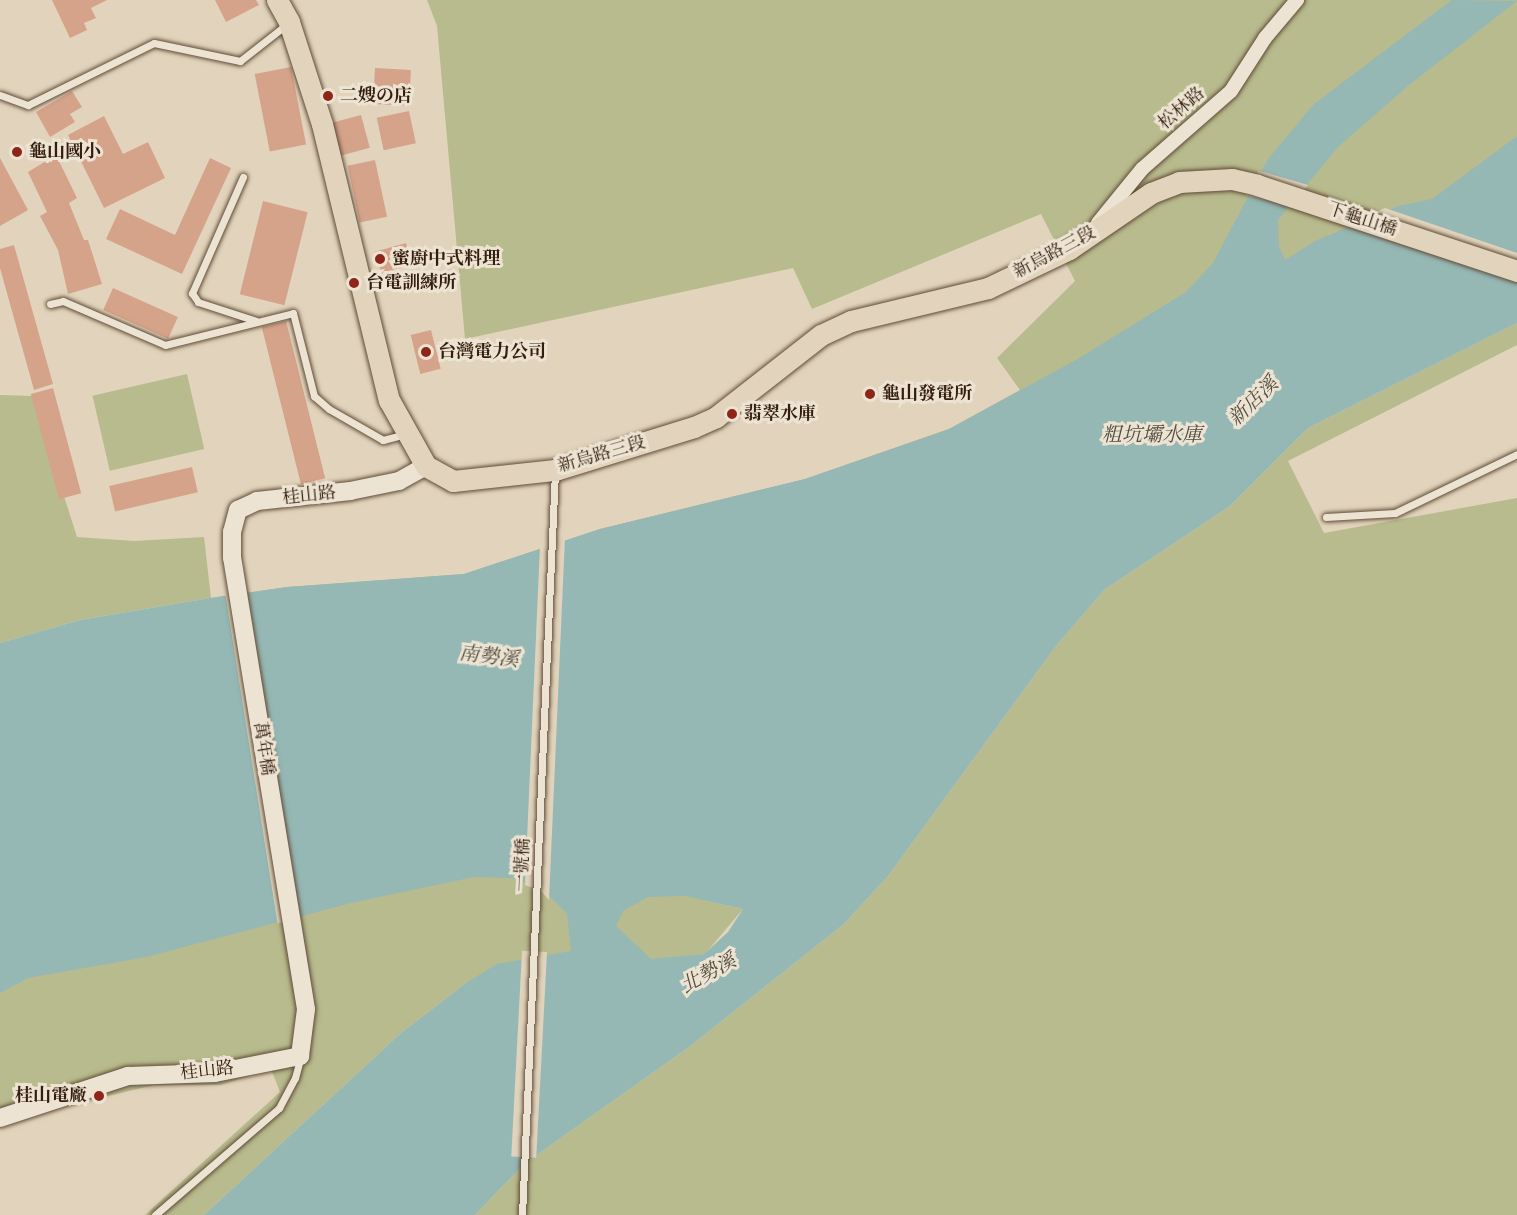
<!DOCTYPE html>
<html>
<head>
<meta charset="utf-8">
<style>
	body { margin:0 }
	#map { position:relative; width:1517px; height:1215px; overflow:hidden; background:#e2d4bc; font-family:"IM FELL French Canon","Noto Serif TC","Noto Serif JP",serif }
	div>[style] { position:absolute }
	[style*='--x'] { left:calc(var(--x)*1px); top:calc(var(--y)*1px); width:calc(var(--w)*1px); rotate:calc(var(--a)*1deg) }
	.green>* { inset:0; background:#b8bb8d; transform-origin:0 0 }
	.water>* { inset:0; background:#95b8b4 }
	.pier>* { inset:0; background:#e2d4bc; transform-origin:0 0 }
	.building>* { inset:0; background:#d5a389; transform-origin:0 0 }
	.roads { filter:drop-shadow(0 0 2px #604b38) drop-shadow(0 0 2px #604b38) }
	.lane>* { height:7px; margin:-3.5px; padding:0 3.5px; transform-origin:3.5px; border-radius:3.5px; background:#ece3d3 }
	.street>* { height:14px; margin:-7px; padding:0 7px; transform-origin:7px; border-radius:7px; background:#ece3d3 }
	.secondary>* { height:18px; margin:-9px; padding:0 9px; transform-origin:9px; border-radius:9px; background:#ece3d3 }
	.primary>* { height:21px; margin:-10.5px; padding:0 10.5px; transform-origin:10.5px; border-radius:10.5px; background:#e2d4bc }
	.dots>* { width:16px; height:16px; translate:-50% -50%; box-sizing:border-box; border:3px solid #ece3d3; border-radius:50% }
	span { translate:-50% -50%; white-space:nowrap; text-align:center; line-height:1.15; -webkit-text-stroke:6px #ece3d3; paint-order:stroke }
	.poi-label { font-size:18px; color:#341d0c; font-weight:700 }
	.left { translate:0 -50%; text-align:left }
	.right { translate:-100% -50%; text-align:right }
	.street-label { font-size:18px; color:#341d0c }
	.water-label { font-size:20px; color:#514c3e; font-style:italic }
</style>
</head>
<body>
<div id="map">
	<div class="green">
		<div style="clip-path:polygon(427px 0,1517px 0,1517px 136px,1043px 531px,210px 598px,80px 620px,0 643px,0 395px,32px 396px,77px 537px,134px 541px,204px 537px,211px 598px,287px 587px,464px 574px,600px 529px,805px 479px,949px 429px,1020px 390px,997px 358px,1075px 281px,1041px 214px,812px 309px,793px 268px,465px 339px,437px 26px)"></div>
		<div style="clip-path:polygon(1517px 323px,1517px 345px,1288px 461px,1324px 533px,1517px 498px,1517px 1215px,475px 1215px,524px 1164px,689px 1047px,844px 924px,888px 876px,1056px 646px,1104px 590px,1230px 506px,1308px 428px)"></div>
		<div style="left:187px;top:374px;width:77px;height:97px;rotate:77deg"></div>
		<div style="clip-path:polygon(0 738px,743px 909px,705px 954px,466px 983px,401px 1033px,204px 1215px,145px 1215px,280px 1092px,271px 1069px,221px 1085px,154px 1085px,37px 1113px,0 1127px)"></div>
	</div>
	<div class="water">
		<div style="clip-path:polygon(evenodd,1452px 0,1517px 1px,1409px 85px,1338px 147px,1278px 220px,1279px 246px,1285px 260px,1315px 241px,1398px 206px,1432px 199px,1517px 136px,1517px 323px,1308px 428px,1230px 506px,1104px 590px,1056px 646px,888px 876px,844px 924px,689px 1047px,524px 1164px,475px 1215px,204px 1215px,401px 1033px,466px 983px,497px 964px,571px 951px,567px 914px,542px 889px,512px 878px,474px 877px,351px 903px,146px 957px,28px 978px,0 993px,0 643px,80px 620px,210px 598px,287px 587px,464px 574px,600px 529px,805px 479px,949px 429px,1076px 360px,1186px 292px,1213px 263px,1268px 159px,1314px 104px,1452px 0,685px 896px,743px 909px,728px 932px,704px 954px,651px 959px,616px 926px,623px 911px,648px 897px,685px 896px)"></div>
	</div>
	<div class="pier">
		<div style="clip-path:polygon(1258px 171px,1267px 173px,1308px 185px,1292px 206px,1246px 195px)"></div>
		<div style="clip-path:polygon(1385px 208px,1517px 253px,1517px 277px,1351px 223px)"></div>
		<div style="clip-path:polygon(565px 537px,549px 900px,541px 891px,525px 885px,540px 546px)"></div>
		<div style="left:247px;top:590px;width:334px;height:22px;rotate:81deg"></div>
		<div style="left:547px;top:952px;width:206px;height:25px;rotate:93deg"></div>
	</div>
	<div class="building">
		<div style="clip-path:polygon(52px 0,107px 0,91px 8px,96px 18px,84px 23px,87px 30px,70px 38px)"></div>
		<div style="clip-path:polygon(215px 0,256px 0,259px 5px,226px 22px)"></div>
		<div style="left:291px;top:67px;width:79px;height:37px;rotate:79deg"></div>
		<div style="left:375px;top:68px;width:36px;height:36px;rotate:3deg"></div>
		<div style="clip-path:polygon(72px 91px,82px 107px,70px 114px,75px 122px,50px 137px,36px 112px)"></div>
		<div style="left:409px;top:111px;width:33px;height:33px;rotate:78deg"></div>
		<div style="left:361px;top:115px;width:34px;height:34px;rotate:75deg"></div>
		<div style="clip-path:polygon(104px 116px,123px 154px,148px 142px,165px 178px,104px 208px,68px 135px)"></div>
		<div style="clip-path:polygon(56px 155px,77px 198px,69px 203px,84px 240px,88px 240px,102px 284px,68px 294px,58px 250px,40px 216px,47px 212px,28px 172px)"></div>
		<div style="clip-path:polygon(0 158px,28px 210px,0 226px)"></div>
		<div style="clip-path:polygon(210px 158px,231px 168px,182px 274px,106px 239px,120px 209px,175px 235px)"></div>
		<div style="left:375px;top:160px;width:58px;height:28px;rotate:78deg"></div>
		<div style="left:263px;top:201px;width:46px;height:96px;rotate:14deg"></div>
		<div style="left:406px;top:243px;width:22px;height:32px;rotate:74deg"></div>
		<div style="clip-path:polygon(14px 245px,53px 384px,34px 390px,0 268px,0 249px)"></div>
		<div style="left:113px;top:288px;width:71px;height:24px;rotate:24deg"></div>
		<div style="left:286px;top:321px;width:162px;height:25px;rotate:76deg"></div>
		<div style="left:431px;top:330px;width:40px;height:21px;rotate:76deg"></div>
		<div style="left:53px;top:388px;width:109px;height:23px;rotate:75deg"></div>
		<div style="left:192px;top:467px;width:26px;height:85px;rotate:77deg"></div>
	</div>
	<div class="roads">
		<div class="lane">
			<div style="--x:0;--y:95;--w:30;--a:20"></div>
			<div style="--x:28;--y:105;--w:140;--a:-26.2"></div>
			<div style="--x:154;--y:43;--w:88;--a:11.8"></div>
			<div style="--x:240;--y:61;--w:60;--a:-38.2"></div>
			<div style="--x:243;--y:177;--w:127;--a:113.7"></div>
			<div style="--x:192;--y:293;--w:11;--a:56"></div>
			<div style="--x:198;--y:302;--w:61;--a:18.1"></div>
			<div style="--x:50;--y:304;--w:13;--a:-13"></div>
			<div style="--x:63;--y:301;--w:111;--a:23.3"></div>
			<div style="--x:165;--y:345;--w:132;--a:-14"></div>
			<div style="--x:293;--y:313;--w:86;--a:75.8"></div>
			<div style="--x:314;--y:396;--w:20;--a:41"></div>
			<div style="--x:329;--y:409;--w:62;--a:29.9"></div>
			<div style="--x:383;--y:440;--w:23;--a:-15"></div>
			<div style="--x:1326;--y:517;--w:69;--a:-3.3"></div>
			<div style="--x:1395;--y:513;--w:136;--a:-25.8"></div>
			<div style="--x:155;--y:1215;--w:164;--a:-40.8"></div>
			<div style="--x:279;--y:1108;--w:34;--a:-62"></div>
			<div style="--x:295;--y:1078;--w:20;--a:-75"></div>
			<div style="--x:522;--y:1215;--w:744;--a:-87.46"></div>
		</div>
		<div class="street">
			<div style="--x:1098;--y:223;--w:70;--a:-50.8"></div>
			<div style="--x:1142;--y:169;--w:118;--a:-41.2"></div>
			<div style="--x:1231;--y:91;--w:63;--a:-57.3"></div>
			<div style="--x:1265;--y:38;--w:50;--a:-49.9"></div>
		</div>
		<div class="secondary">
			<div style="--x:0;--y:1118;--w:135;--a:-18.2"></div>
			<div style="--x:128;--y:1076;--w:87;--a:-2"></div>
			<div style="--x:215;--y:1073;--w:87;--a:-11.3"></div>
			<div style="--x:300;--y:1056;--w:47;--a:-82.7"></div>
			<div style="--x:306;--y:1009;--w:457;--a:-99.3"></div>
			<div style="--x:232;--y:558;--w:26;--a:-90"></div>
			<div style="--x:232;--y:532;--w:23;--a:-75"></div>
			<div style="--x:238;--y:510;--w:21;--a:-25"></div>
			<div style="--x:257;--y:501;--w:94;--a:-6.1"></div>
			<div style="--x:350;--y:491;--w:50;--a:-11.5"></div>
			<div style="--x:399;--y:481;--w:31;--a:-29"></div>
		</div>
		<div class="primary">
			<div style="--x:277;--y:0;--w:25;--a:61"></div>
			<div style="--x:289;--y:22;--w:107;--a:72.1"></div>
			<div style="--x:322;--y:124;--w:284;--a:76.4"></div>
			<div style="--x:389;--y:400;--w:76;--a:60.7"></div>
			<div style="--x:426;--y:466;--w:31;--a:29"></div>
			<div style="--x:453;--y:481;--w:103;--a:-6.2"></div>
			<div style="--x:555;--y:470;--w:145;--a:-17.2"></div>
			<div style="--x:694;--y:427;--w:24;--a:-24"></div>
			<div style="--x:716;--y:417;--w:133;--a:-38"></div>
			<div style="--x:821;--y:335;--w:33;--a:-25"></div>
			<div style="--x:851;--y:321;--w:141;--a:-13.5"></div>
			<div style="--x:988;--y:288;--w:90;--a:-25.7"></div>
			<div style="--x:1069;--y:249;--w:99;--a:-34.3"></div>
			<div style="--x:1151;--y:193;--w:30;--a:-21"></div>
			<div style="--x:1179;--y:182;--w:53;--a:-3.2"></div>
			<div style="--x:1232;--y:179;--w:26;--a:13"></div>
			<div style="--x:1257;--y:185;--w:274;--a:18.3"></div>
		</div>
	</div>
	<div class="dots">
		<div style="left:328px;top:96px;background:#8f2418"></div>
		<div style="left:17px;top:152px;background:#8f2418"></div>
		<div style="left:380px;top:259px;background:#8f2418"></div>
		<div style="left:354px;top:283px;background:#8f2418"></div>
		<div style="left:426px;top:352px;background:#8f2418"></div>
		<div style="left:870px;top:394px;background:#8f2418"></div>
		<div style="left:732px;top:414px;background:#8f2418"></div>
		<div style="left:99px;top:1096px;background:#8f2418"></div>
	</div>
	<div class="poi-label">
		<span class="left" style="left:340px;top:96px">二嫂の店</span>
		<span class="left" style="left:29px;top:152px">龜山國小</span>
		<span class="left" style="left:392px;top:259px">蜜廚中式料理</span>
		<span class="left" style="left:366px;top:283px">台電訓練所</span>
		<span class="left" style="left:438px;top:352px">台灣電力公司</span>
		<span class="left" style="left:882px;top:394px">龜山發電所</span>
		<span class="left" style="left:744px;top:414px">翡翠水庫</span>
		<span class="right" style="left:87px;top:1096px">桂山電廠</span>
	</div>
	<div class="street-label">
		<span style="left:1182px;top:109px;rotate:-41deg">松林路</span>
		<span style="left:1362px;top:220px;rotate:18deg">下龜山橋</span>
		<span style="left:1055px;top:253px;rotate:-28deg">新烏路三段</span>
		<span style="left:602px;top:455px;rotate:-16deg">新烏路三段</span>
		<span style="left:309px;top:496px;rotate:-6deg">桂山路</span>
		<span style="left:263px;top:749px;rotate:81deg">萬年橋</span>
		<span style="left:523px;top:865px;rotate:-87deg">一號橋</span>
		<span style="left:207px;top:1071px;rotate:-6deg">桂山路</span>
	</div>
	<div class="water-label">
		<span style="left:1253px;top:401px;rotate:-44deg">新店溪</span>
		<span style="left:1152px;top:434px">粗坑壩水庫</span>
		<span style="left:489px;top:656px;rotate:7deg">南勢溪</span>
		<span style="left:708px;top:973px;rotate:-29deg">北勢溪</span>
	</div>
</div>
</body>
</html>
